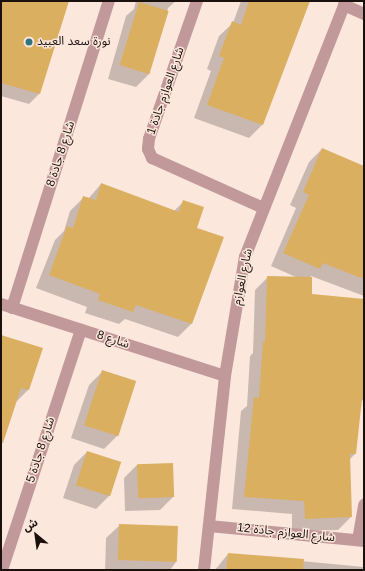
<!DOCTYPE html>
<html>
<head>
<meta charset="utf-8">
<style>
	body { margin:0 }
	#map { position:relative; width:365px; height:571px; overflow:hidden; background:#fce7dc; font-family:Helvetica,"Noto Sans Arabic",sans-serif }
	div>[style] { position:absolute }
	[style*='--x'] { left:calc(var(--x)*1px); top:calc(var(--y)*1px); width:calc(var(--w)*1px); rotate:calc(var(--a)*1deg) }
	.shadow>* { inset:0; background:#0003 }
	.building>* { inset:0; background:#dbaf60; transform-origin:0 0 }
	.street>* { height:12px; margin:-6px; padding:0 6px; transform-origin:6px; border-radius:6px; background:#c2999a }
	.dots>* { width:11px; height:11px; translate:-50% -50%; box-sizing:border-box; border:2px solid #fce7dc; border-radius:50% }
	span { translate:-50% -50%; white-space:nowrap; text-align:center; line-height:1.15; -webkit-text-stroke:3px #fce7dc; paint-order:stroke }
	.poi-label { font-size:12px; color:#1a110d }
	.left { translate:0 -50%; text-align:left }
	.street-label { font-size:12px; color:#1a110d }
	.frame { position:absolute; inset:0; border:2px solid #1a110d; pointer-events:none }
	.north { position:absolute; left:16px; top:515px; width:40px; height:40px; -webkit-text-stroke:3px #fce7dc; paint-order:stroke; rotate:331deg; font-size:11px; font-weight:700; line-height:16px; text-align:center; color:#1a110d }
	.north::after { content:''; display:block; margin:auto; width:14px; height:18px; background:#1a110d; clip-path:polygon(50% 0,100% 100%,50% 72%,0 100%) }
</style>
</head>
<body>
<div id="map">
	<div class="shadow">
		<div style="clip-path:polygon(1px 1px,68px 1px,39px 94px,29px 104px,1px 96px)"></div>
		<div style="clip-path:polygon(136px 1px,176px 1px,168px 8px,149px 74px,136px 87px,108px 79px,126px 16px,134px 9px)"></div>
		<div style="clip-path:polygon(241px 1px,309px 1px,262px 125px,249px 138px,194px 118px,211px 71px,207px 69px,219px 36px,233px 23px)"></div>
		<div style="clip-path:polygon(322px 149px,364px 167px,364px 296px,311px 276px,309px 278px,311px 295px,364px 300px,364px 399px,360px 402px,355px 454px,349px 460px,351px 517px,338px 530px,292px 531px,292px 514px,232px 509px,241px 411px,247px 406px,250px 356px,253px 353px,255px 290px,268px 277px,298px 278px,271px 266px,296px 208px,290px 205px,309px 162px)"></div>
		<div style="clip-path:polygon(101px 184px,174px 211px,184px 201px,195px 228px,223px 238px,191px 324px,178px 337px,125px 319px,119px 324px,85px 313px,87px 307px,36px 288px,55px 240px,64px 231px,70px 211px,83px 198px,88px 199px)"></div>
		<div style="clip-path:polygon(1px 336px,41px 349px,28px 390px,15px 403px,1px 447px)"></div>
		<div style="clip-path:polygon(102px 372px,135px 382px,117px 436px,104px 449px,71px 438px,89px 385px)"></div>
		<div style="clip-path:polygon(87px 452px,120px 462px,109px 496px,96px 509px,63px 498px,74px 465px)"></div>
		<div style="clip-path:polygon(137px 465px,173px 497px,160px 510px,125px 511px,124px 478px)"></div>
		<div style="clip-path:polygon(120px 525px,176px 562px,170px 570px,105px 570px,106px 538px)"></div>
		<div style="clip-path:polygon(228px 554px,364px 567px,364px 570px,215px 570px)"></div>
	</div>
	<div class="building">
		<div style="clip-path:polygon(1px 1px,69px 1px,40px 94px,1px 83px)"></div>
		<div style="clip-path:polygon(249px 1px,310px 1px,263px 125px,207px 105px,224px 58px,219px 56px,232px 21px,241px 25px)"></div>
		<div style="left:139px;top:2px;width:31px;height:66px;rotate:17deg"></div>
		<div style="clip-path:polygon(322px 148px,364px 166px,364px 279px,323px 263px,320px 269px,283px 253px,309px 195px,303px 192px)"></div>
		<div style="clip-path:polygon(101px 183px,179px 212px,183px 200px,204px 207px,197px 228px,224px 237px,192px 324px,136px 305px,133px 312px,98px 300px,100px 294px,49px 275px,67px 226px,73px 228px,83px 196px,96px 200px)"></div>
		<div style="clip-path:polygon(267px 276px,312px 277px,312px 294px,364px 299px,364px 399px,362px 399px,356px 454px,350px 454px,352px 517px,305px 519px,304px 501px,244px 497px,254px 397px,259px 398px,263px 342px,265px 342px)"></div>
		<div style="clip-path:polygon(1px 335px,43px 348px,29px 390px,21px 388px,3px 443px,1px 442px)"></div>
		<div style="left:102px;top:370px;width:36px;height:58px;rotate:18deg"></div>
		<div style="left:87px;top:451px;width:36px;height:36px;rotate:18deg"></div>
		<div style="left:173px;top:463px;width:34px;height:36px;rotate:88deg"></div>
		<div style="left:119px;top:524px;width:59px;height:36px;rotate:2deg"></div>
		<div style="clip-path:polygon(228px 553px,304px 559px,303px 570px,226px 570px)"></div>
	</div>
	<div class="street">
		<div style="--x:197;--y:1;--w:146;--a:109.2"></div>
		<div style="--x:149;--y:139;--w:10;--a:96"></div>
		<div style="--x:148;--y:149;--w:10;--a:66"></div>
		<div style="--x:152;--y:158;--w:122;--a:24.2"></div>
		<div style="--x:344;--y:5;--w:22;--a:24"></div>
		<div style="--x:1;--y:304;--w:235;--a:17.8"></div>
		<div style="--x:12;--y:308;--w:322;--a:-72.5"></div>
		<div style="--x:209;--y:526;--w:156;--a:5.5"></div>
		<div style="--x:358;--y:540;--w:36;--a:-80"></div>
		<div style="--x:2;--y:570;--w:253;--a:-71.8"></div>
		<div style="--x:204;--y:570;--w:195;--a:-83.8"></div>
		<div style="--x:225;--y:376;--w:121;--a:-80.5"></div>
		<div style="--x:245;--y:257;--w:275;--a:-68.5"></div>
	</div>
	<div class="dots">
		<div style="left:29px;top:42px;background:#2e7580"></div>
	</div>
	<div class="poi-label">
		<span class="left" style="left:37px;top:42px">نورة سعد العبيد</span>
	</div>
	<div class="street-label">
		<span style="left:166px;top:91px;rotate:-71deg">شارع العوازم جادة 1</span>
		<span style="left:61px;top:154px;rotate:-72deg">شارع 8 جادة 8</span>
		<span style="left:243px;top:277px;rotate:-78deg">شارع العوازم</span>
		<span style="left:113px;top:340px;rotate:18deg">شارع 8</span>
		<span style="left:41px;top:450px;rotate:-72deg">شارع 8 جادة 5</span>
		<span style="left:286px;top:533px;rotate:6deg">شارع العوازم جادة 12</span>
	</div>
	<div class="frame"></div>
	<div class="north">ش</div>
</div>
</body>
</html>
